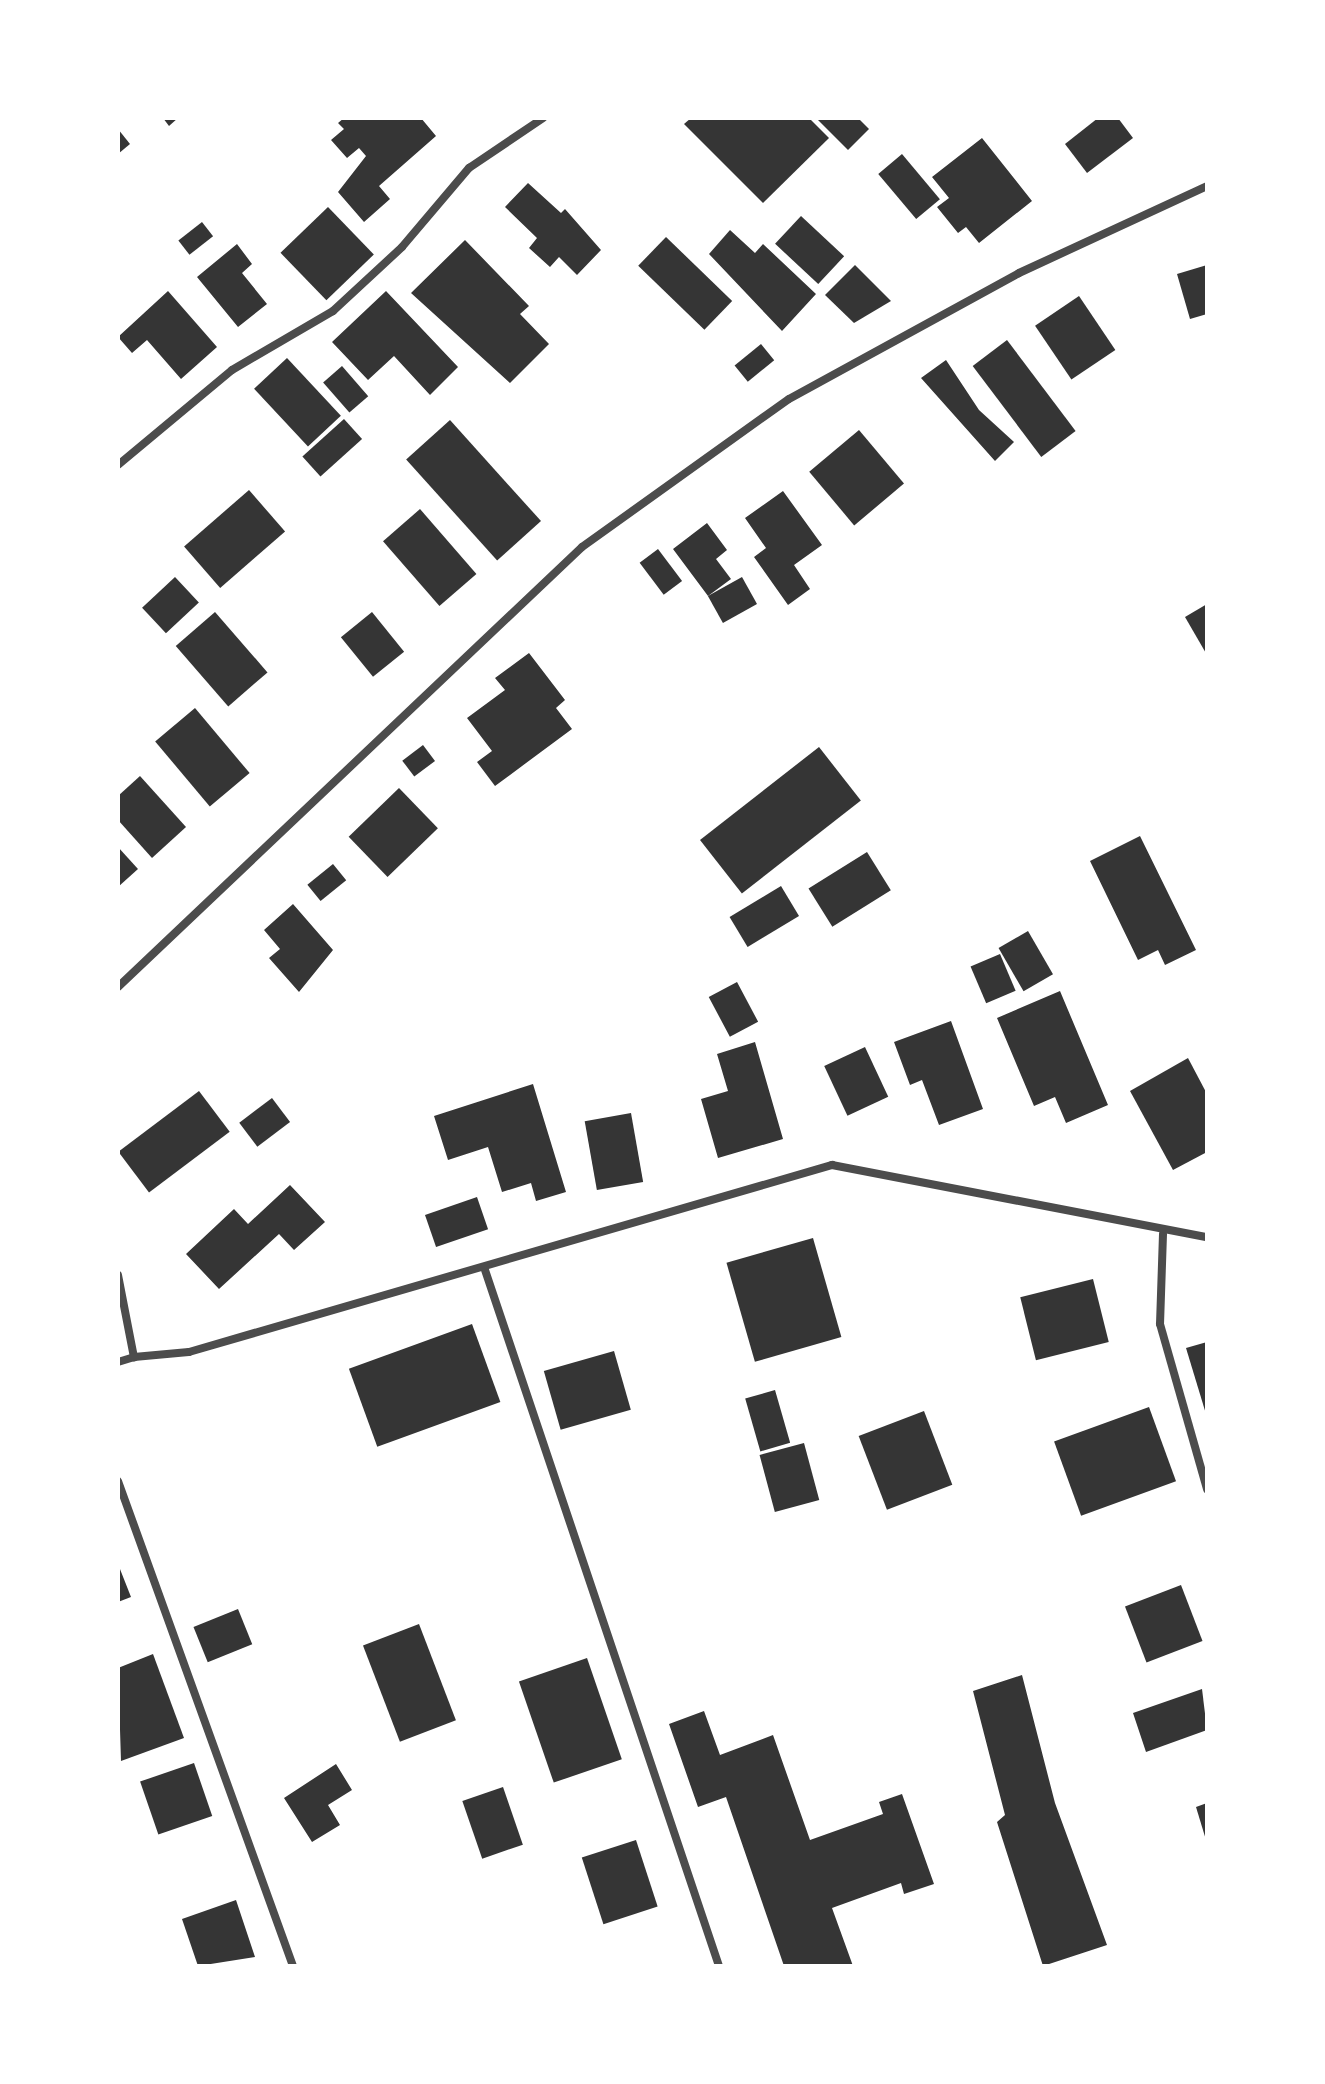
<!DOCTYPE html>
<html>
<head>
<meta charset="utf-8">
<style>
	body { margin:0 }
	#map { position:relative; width:1325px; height:2084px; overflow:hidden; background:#fff; font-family:Rubik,sans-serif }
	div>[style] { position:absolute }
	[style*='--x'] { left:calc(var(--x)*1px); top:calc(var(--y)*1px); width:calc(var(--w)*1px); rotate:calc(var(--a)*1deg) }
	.building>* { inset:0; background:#353535; transform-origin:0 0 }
	.minor>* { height:8px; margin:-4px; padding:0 4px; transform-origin:4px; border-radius:4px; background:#4c4c4c }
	span { translate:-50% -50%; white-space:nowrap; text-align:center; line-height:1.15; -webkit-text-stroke:6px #fff; paint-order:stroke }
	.frame { position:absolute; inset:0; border:120px solid #fff; pointer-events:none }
</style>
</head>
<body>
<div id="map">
	<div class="building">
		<div style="clip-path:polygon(163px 118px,178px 118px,169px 126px)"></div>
		<div style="clip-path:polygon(344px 118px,421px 118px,436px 136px,379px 186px,390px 199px,364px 222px,338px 192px,366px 156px,359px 148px,347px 158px,331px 140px,344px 129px,338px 123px)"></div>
		<div style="clip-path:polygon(691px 118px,809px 118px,829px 138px,763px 203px,684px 124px)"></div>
		<div style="clip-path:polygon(816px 118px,858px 118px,869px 129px,848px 150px)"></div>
		<div style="clip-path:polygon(1098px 118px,1118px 118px,1133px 138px,1087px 173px,1065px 144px)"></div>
		<div style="clip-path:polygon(118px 129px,130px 144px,118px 154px)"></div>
		<div style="clip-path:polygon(982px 138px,1032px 201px,979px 243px,966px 227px,958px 233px,937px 207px,949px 198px,932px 177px)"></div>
		<div style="left:902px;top:154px;width:59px;height:31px;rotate:50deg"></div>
		<div style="clip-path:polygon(528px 183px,561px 213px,565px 209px,601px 250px,577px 275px,559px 257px,550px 267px,529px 248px,537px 238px,505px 207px)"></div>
		<div style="left:328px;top:207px;width:66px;height:66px;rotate:46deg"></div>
		<div style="left:801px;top:216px;width:59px;height:38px;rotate:43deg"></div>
		<div style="left:202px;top:222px;width:18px;height:30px;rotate:52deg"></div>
		<div style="clip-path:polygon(730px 230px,755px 253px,763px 244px,816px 294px,782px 331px,709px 254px)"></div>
		<div style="left:666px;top:237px;width:92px;height:40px;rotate:44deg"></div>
		<div style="clip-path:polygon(465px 240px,529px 306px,520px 314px,549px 344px,510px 383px,411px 293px)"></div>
		<div style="clip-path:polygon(237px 244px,252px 264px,242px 273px,267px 304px,238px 327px,197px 277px)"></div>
		<div style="clip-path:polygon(855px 265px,891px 301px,854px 323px,825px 295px)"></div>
		<div style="clip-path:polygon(1207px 265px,1207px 314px,1190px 319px,1177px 274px)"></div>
		<div style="clip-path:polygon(168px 291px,217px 347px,181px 379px,147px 340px,132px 353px,118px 337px)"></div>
		<div style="clip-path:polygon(386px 291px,458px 367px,430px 395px,394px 356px,368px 380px,332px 342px)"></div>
		<div style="left:1079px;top:296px;width:65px;height:53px;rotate:56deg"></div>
		<div style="left:1007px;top:340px;width:114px;height:43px;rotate:53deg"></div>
		<div style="left:761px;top:344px;width:21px;height:34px;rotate:51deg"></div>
		<div style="left:287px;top:358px;width:79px;height:45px;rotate:47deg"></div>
		<div style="clip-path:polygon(946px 360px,979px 410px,1014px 442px,995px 461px,921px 378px)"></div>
		<div style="left:342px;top:366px;width:40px;height:25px;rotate:49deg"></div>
		<div style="left:344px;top:419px;width:27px;height:56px;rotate:48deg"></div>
		<div style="left:450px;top:420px;width:136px;height:59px;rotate:48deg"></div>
		<div style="left:859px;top:430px;width:70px;height:65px;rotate:50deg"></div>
		<div style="left:249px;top:490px;width:55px;height:86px;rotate:49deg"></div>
		<div style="clip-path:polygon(783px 491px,822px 545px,794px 565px,810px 589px,788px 605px,754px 557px,766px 548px,745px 518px)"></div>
		<div style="left:420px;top:509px;width:86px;height:49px;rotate:49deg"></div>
		<div style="clip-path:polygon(707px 523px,727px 550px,716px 559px,731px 579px,708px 596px,673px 549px)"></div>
		<div style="left:658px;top:549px;width:40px;height:23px;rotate:53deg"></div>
		<div style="left:175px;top:577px;width:35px;height:45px;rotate:47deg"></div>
		<div style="left:742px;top:577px;width:31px;height:39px;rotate:61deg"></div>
		<div style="clip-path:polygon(1207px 604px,1207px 655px,1185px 617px)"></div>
		<div style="left:215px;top:612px;width:80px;height:52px;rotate:49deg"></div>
		<div style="left:372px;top:612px;width:51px;height:40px;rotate:51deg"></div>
		<div style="clip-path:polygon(529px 653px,565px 700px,556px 708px,572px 729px,495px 786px,477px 762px,492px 751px,467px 718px,505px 690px,495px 678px)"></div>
		<div style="left:195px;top:708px;width:85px;height:52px;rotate:50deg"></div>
		<div style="left:423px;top:745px;width:20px;height:26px;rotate:53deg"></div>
		<div style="left:819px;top:747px;width:68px;height:151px;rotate:52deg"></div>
		<div style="clip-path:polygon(140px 776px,186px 827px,152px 858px,118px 820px,118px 796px)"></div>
		<div style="left:399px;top:788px;width:56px;height:70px;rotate:46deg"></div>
		<div style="clip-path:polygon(1140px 836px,1196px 950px,1165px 965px,1158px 950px,1138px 960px,1090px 861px)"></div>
		<div style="clip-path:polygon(118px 847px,138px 869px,118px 887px)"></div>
		<div style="left:867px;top:852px;width:45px;height:69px;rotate:58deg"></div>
		<div style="left:333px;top:864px;width:21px;height:33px;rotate:51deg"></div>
		<div style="left:781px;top:886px;width:35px;height:60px;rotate:59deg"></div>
		<div style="clip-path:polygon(293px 904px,333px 950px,299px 992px,269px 958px,280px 949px,264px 930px)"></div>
		<div style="left:1028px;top:931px;width:50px;height:34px;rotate:60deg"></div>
		<div style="left:1000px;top:954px;width:40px;height:32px;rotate:67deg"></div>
		<div style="left:737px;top:982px;width:45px;height:32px;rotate:62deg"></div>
		<div style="clip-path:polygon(1060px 991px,1108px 1105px,1066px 1123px,1055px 1097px,1034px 1106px,997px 1018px)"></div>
		<div style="clip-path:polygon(951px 1021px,983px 1109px,939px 1125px,922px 1080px,910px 1085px,894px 1042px)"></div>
		<div style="clip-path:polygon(755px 1042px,783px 1139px,718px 1158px,701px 1099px,728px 1091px,717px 1054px)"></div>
		<div style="left:865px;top:1047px;width:55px;height:45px;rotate:65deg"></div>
		<div style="clip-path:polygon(1188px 1058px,1207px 1094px,1207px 1152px,1173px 1170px,1130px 1091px)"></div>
		<div style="clip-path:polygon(533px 1084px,566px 1192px,536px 1201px,531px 1183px,502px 1192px,488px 1147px,448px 1160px,434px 1116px)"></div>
		<div style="left:199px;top:1091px;width:51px;height:101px;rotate:53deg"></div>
		<div style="left:272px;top:1098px;width:30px;height:41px;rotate:53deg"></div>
		<div style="left:631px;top:1113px;width:70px;height:47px;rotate:80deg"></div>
		<div style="clip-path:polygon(290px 1185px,325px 1222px,294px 1250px,279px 1234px,219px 1289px,186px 1254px,234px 1209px,248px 1224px)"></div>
		<div style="left:477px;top:1197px;width:34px;height:55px;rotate:71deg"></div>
		<div style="left:813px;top:1238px;width:103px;height:90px;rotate:74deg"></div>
		<div style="left:1093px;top:1279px;width:65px;height:75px;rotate:76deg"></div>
		<div style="left:472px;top:1324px;width:83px;height:131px;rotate:70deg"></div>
		<div style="clip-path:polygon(1207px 1342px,1207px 1414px,1206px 1414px,1186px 1348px)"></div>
		<div style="left:614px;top:1351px;width:61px;height:73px;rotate:74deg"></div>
		<div style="left:775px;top:1390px;width:55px;height:31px;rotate:74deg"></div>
		<div style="left:1149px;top:1407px;width:79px;height:101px;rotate:70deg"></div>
		<div style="left:924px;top:1411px;width:79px;height:70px;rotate:69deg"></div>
		<div style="left:804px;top:1443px;width:59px;height:46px;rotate:75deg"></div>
		<div style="clip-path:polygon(118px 1564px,131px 1597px,118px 1602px)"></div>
		<div style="left:1181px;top:1585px;width:60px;height:60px;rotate:69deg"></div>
		<div style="left:238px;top:1609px;width:38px;height:48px;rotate:68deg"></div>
		<div style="left:419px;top:1624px;width:103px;height:60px;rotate:69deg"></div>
		<div style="clip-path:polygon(153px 1654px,184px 1738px,121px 1761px,118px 1668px)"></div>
		<div style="left:587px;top:1658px;width:107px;height:72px;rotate:71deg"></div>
		<div style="clip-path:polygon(1022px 1675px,1055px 1803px,1107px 1945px,1043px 1966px,997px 1822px,1005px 1815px,973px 1691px)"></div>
		<div style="clip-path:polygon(1202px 1689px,1207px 1730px,1146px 1752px,1133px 1713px)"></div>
		<div style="clip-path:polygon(704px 1711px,720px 1755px,773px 1735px,810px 1840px,883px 1814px,879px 1802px,902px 1794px,934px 1884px,904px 1894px,901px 1883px,832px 1908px,853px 1966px,784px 1966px,726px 1797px,698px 1807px,669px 1724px)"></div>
		<div style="left:194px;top:1763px;width:56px;height:57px;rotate:71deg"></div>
		<div style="clip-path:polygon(336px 1764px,352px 1790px,328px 1805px,340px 1825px,312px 1842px,284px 1798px)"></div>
		<div style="left:503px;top:1787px;width:61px;height:43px;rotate:71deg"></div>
		<div style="clip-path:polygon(1207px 1803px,1207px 1840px,1206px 1840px,1196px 1807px)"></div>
		<div style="left:636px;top:1840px;width:70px;height:57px;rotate:72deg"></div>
		<div style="clip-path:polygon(236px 1900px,255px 1957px,198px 1966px,182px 1919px)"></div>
	</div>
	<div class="minor">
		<div style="--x:118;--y:465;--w:148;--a:-39.8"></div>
		<div style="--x:232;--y:370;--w:117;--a:-30.3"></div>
		<div style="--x:333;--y:311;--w:94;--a:-42.8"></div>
		<div style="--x:402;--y:247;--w:104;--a:-49.7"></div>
		<div style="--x:469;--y:168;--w:89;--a:-34"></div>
		<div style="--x:118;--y:987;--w:639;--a:-43.48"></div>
		<div style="--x:582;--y:547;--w:254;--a:-35.6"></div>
		<div style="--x:789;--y:399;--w:262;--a:-28.7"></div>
		<div style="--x:1019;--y:273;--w:207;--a:-24.8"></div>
		<div style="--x:1163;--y:1234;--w:90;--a:91.9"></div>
		<div style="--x:1160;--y:1324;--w:172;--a:74.1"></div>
		<div style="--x:484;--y:1267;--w:737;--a:71.42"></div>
		<div style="--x:118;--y:1275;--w:84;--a:79"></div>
		<div style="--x:134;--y:1357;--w:55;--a:-5.2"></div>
		<div style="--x:189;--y:1352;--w:670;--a:-16.22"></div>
		<div style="--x:832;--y:1165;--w:382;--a:10.9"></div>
		<div style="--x:118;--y:1362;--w:17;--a:-17"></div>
		<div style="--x:118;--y:1481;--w:516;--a:70.16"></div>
	</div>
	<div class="frame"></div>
</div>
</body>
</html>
